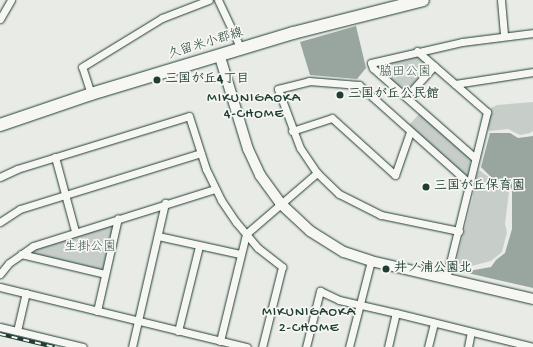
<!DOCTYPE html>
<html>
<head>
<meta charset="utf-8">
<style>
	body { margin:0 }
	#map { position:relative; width:533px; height:347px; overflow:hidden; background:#e9ebe7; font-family:"Gochi Hand","Klee One",sans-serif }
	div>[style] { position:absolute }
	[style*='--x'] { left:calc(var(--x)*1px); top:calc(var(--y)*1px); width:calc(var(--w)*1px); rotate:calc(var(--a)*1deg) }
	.green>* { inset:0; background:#c7cec9 }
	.water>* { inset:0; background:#99a6a0 }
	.roads { filter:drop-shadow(0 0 1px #1f3d34) drop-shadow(0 0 1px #1f3d34) }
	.street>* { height:7px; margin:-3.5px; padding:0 3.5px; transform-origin:3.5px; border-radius:3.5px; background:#f6f6f2 }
	.secondary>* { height:10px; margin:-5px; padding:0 5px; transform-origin:5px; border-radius:5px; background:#f6f6f2 }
	.primary>* { height:12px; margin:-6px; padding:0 6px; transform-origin:6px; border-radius:6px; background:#f6f6f2 }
	.rail>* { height:3.5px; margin-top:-1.75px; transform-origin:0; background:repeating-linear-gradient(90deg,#f6f6f2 0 6px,#1f3d34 0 12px); box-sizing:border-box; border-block:1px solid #1f3d34 }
	.dots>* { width:11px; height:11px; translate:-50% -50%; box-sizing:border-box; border:2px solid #f6f6f2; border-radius:50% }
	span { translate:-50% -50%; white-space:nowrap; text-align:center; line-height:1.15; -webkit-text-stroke:3.5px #f6f6f2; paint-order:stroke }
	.street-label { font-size:13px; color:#1f3d34 }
	.park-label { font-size:13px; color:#415a52 }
	.poi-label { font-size:13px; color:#1f3d34; font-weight:700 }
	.left { translate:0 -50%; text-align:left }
	.neighbourhood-label { font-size:14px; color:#1f3d34; letter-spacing:1px }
</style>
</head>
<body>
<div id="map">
	<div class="green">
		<div style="clip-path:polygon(418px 55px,431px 66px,407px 94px,377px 67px,377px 63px)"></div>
		<div style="clip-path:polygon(533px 102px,533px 131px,530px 133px,520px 135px,508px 129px,489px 131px,487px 126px,491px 108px,497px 105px)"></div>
		<div style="clip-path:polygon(420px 113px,471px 158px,468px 175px,465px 175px,409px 125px)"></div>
		<div style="clip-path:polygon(479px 170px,509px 192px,505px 224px,507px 232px,502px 252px,491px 261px,460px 269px,455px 266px,473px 197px,474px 181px)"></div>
		<div style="clip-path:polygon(112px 223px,114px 225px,104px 268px,101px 270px,31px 253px,31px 250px)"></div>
	</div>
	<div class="water">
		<div style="clip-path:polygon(356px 26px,366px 68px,357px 79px,310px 75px,300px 42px)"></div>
		<div style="clip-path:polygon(490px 133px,510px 133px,518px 138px,533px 136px,533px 288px,463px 272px,491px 267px,496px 260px,505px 253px,512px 229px,512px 189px,501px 180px,495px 181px,481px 167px)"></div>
	</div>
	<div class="roads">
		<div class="street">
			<div style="--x:218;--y:0;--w:54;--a:64.9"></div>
			<div style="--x:501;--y:0;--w:36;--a:85"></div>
			<div style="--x:0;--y:19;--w:22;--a:-60"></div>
			<div style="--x:417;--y:51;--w:93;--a:41.1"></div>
			<div style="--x:487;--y:112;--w:172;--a:103.8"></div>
			<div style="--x:455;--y:84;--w:79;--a:-8.7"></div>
			<div style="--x:91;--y:94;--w:28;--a:-108"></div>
			<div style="--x:82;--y:67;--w:94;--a:-31.5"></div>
			<div style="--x:162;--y:18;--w:50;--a:-21"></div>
			<div style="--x:406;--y:97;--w:42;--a:-47.9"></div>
			<div style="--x:292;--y:131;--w:42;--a:-18"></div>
			<div style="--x:332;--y:118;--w:85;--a:42.1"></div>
			<div style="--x:395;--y:175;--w:46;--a:-70.8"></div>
			<div style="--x:55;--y:157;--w:77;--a:74.9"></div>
			<div style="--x:475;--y:158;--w:136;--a:-138.6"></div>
			<div style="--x:373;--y:68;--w:5;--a:-112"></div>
			<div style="--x:371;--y:63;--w:93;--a:-13"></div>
			<div style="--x:462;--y:42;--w:72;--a:-7.2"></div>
			<div style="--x:0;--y:177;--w:19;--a:-25"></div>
			<div style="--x:17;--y:169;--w:180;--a:-17.1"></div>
			<div style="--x:189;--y:116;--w:56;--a:72.2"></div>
			<div style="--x:206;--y:169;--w:34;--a:64"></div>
			<div style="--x:221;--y:200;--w:27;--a:56"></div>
			<div style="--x:236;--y:222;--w:34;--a:50"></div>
			<div style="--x:258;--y:248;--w:31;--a:38"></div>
			<div style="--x:282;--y:267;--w:82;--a:104"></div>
			<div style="--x:0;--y:222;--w:24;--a:-33"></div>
			<div style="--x:20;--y:209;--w:189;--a:-17.2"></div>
			<div style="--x:459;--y:231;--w:80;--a:-168.4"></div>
			<div style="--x:381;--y:215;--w:47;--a:-153.4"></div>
			<div style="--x:339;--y:194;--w:30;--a:-136"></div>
			<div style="--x:317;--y:173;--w:30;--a:-124"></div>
			<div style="--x:300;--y:148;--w:63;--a:-110.4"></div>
			<div style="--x:278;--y:89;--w:32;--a:-14"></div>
			<div style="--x:309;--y:81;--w:50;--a:4.6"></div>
			<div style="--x:359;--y:85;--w:147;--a:41.7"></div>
			<div style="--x:158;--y:236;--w:84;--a:12.4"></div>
			<div style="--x:21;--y:254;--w:86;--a:13.4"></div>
			<div style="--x:0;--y:274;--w:14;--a:-51"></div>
			<div style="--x:9;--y:263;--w:29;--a:-35"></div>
			<div style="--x:33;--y:246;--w:191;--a:-17.4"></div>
			<div style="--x:0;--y:287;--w:254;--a:13.7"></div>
			<div style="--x:97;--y:311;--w:95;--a:-77.3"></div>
			<div style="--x:0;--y:327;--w:85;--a:13.5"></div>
			<div style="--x:17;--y:331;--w:39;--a:-77"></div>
			<div style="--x:178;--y:331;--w:88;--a:-76.1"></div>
			<div style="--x:220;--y:341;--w:110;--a:-76.3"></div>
			<div style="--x:246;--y:234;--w:94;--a:-40.7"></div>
			<div style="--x:132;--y:347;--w:148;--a:-77.1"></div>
			<div style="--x:306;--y:347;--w:58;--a:-76"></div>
			<div style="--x:320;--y:291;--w:21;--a:25"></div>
			<div style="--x:339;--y:300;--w:58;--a:12.8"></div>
			<div style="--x:349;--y:347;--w:89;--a:-75.7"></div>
			<div style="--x:388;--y:347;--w:35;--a:-77"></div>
			<div style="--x:396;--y:313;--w:141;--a:13.9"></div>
			<div style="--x:428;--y:347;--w:25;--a:-76"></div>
			<div style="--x:468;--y:347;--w:15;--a:-79"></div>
		</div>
		<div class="secondary">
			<div style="--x:220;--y:57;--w:96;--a:73.1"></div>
			<div style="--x:248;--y:149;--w:29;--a:65"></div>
			<div style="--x:260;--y:175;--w:34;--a:54"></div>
			<div style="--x:280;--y:203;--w:41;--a:43"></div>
			<div style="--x:310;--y:231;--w:40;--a:32"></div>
			<div style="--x:344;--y:252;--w:28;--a:18"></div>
			<div style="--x:371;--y:261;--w:166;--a:13.2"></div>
		</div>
		<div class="primary">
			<div style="--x:0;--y:125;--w:96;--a:-18.8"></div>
			<div style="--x:91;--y:94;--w:211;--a:-16.8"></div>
			<div style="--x:293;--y:33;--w:134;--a:-14.2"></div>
		</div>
	</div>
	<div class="rail">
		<div style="--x:0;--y:334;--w:56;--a:13.5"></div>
	</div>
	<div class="dots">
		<div style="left:157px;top:80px;background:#1f3d34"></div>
		<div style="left:340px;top:95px;background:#1f3d34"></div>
		<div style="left:426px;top:187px;background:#1f3d34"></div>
		<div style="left:386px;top:269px;background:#1f3d34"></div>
	</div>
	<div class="street-label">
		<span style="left:206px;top:45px;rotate:-17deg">久留米小郡線</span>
	</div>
	<div class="park-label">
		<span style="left:405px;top:73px">脇田公園</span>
		<span style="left:90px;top:248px">生掛公園</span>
	</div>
	<div class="poi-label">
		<span class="left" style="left:165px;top:80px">三国が丘4丁目</span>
		<span class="left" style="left:348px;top:95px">三国が丘公民館</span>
		<span class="left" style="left:434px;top:187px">三国が丘保育園</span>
		<span class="left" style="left:394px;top:269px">井ノ浦公園北</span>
	</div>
	<div class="neighbourhood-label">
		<span style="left:254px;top:107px">MIKUNIGAOKA<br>4-CHOME</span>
		<span style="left:309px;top:321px">MIKUNIGAOKA<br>2-CHOME</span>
	</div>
</div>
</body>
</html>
